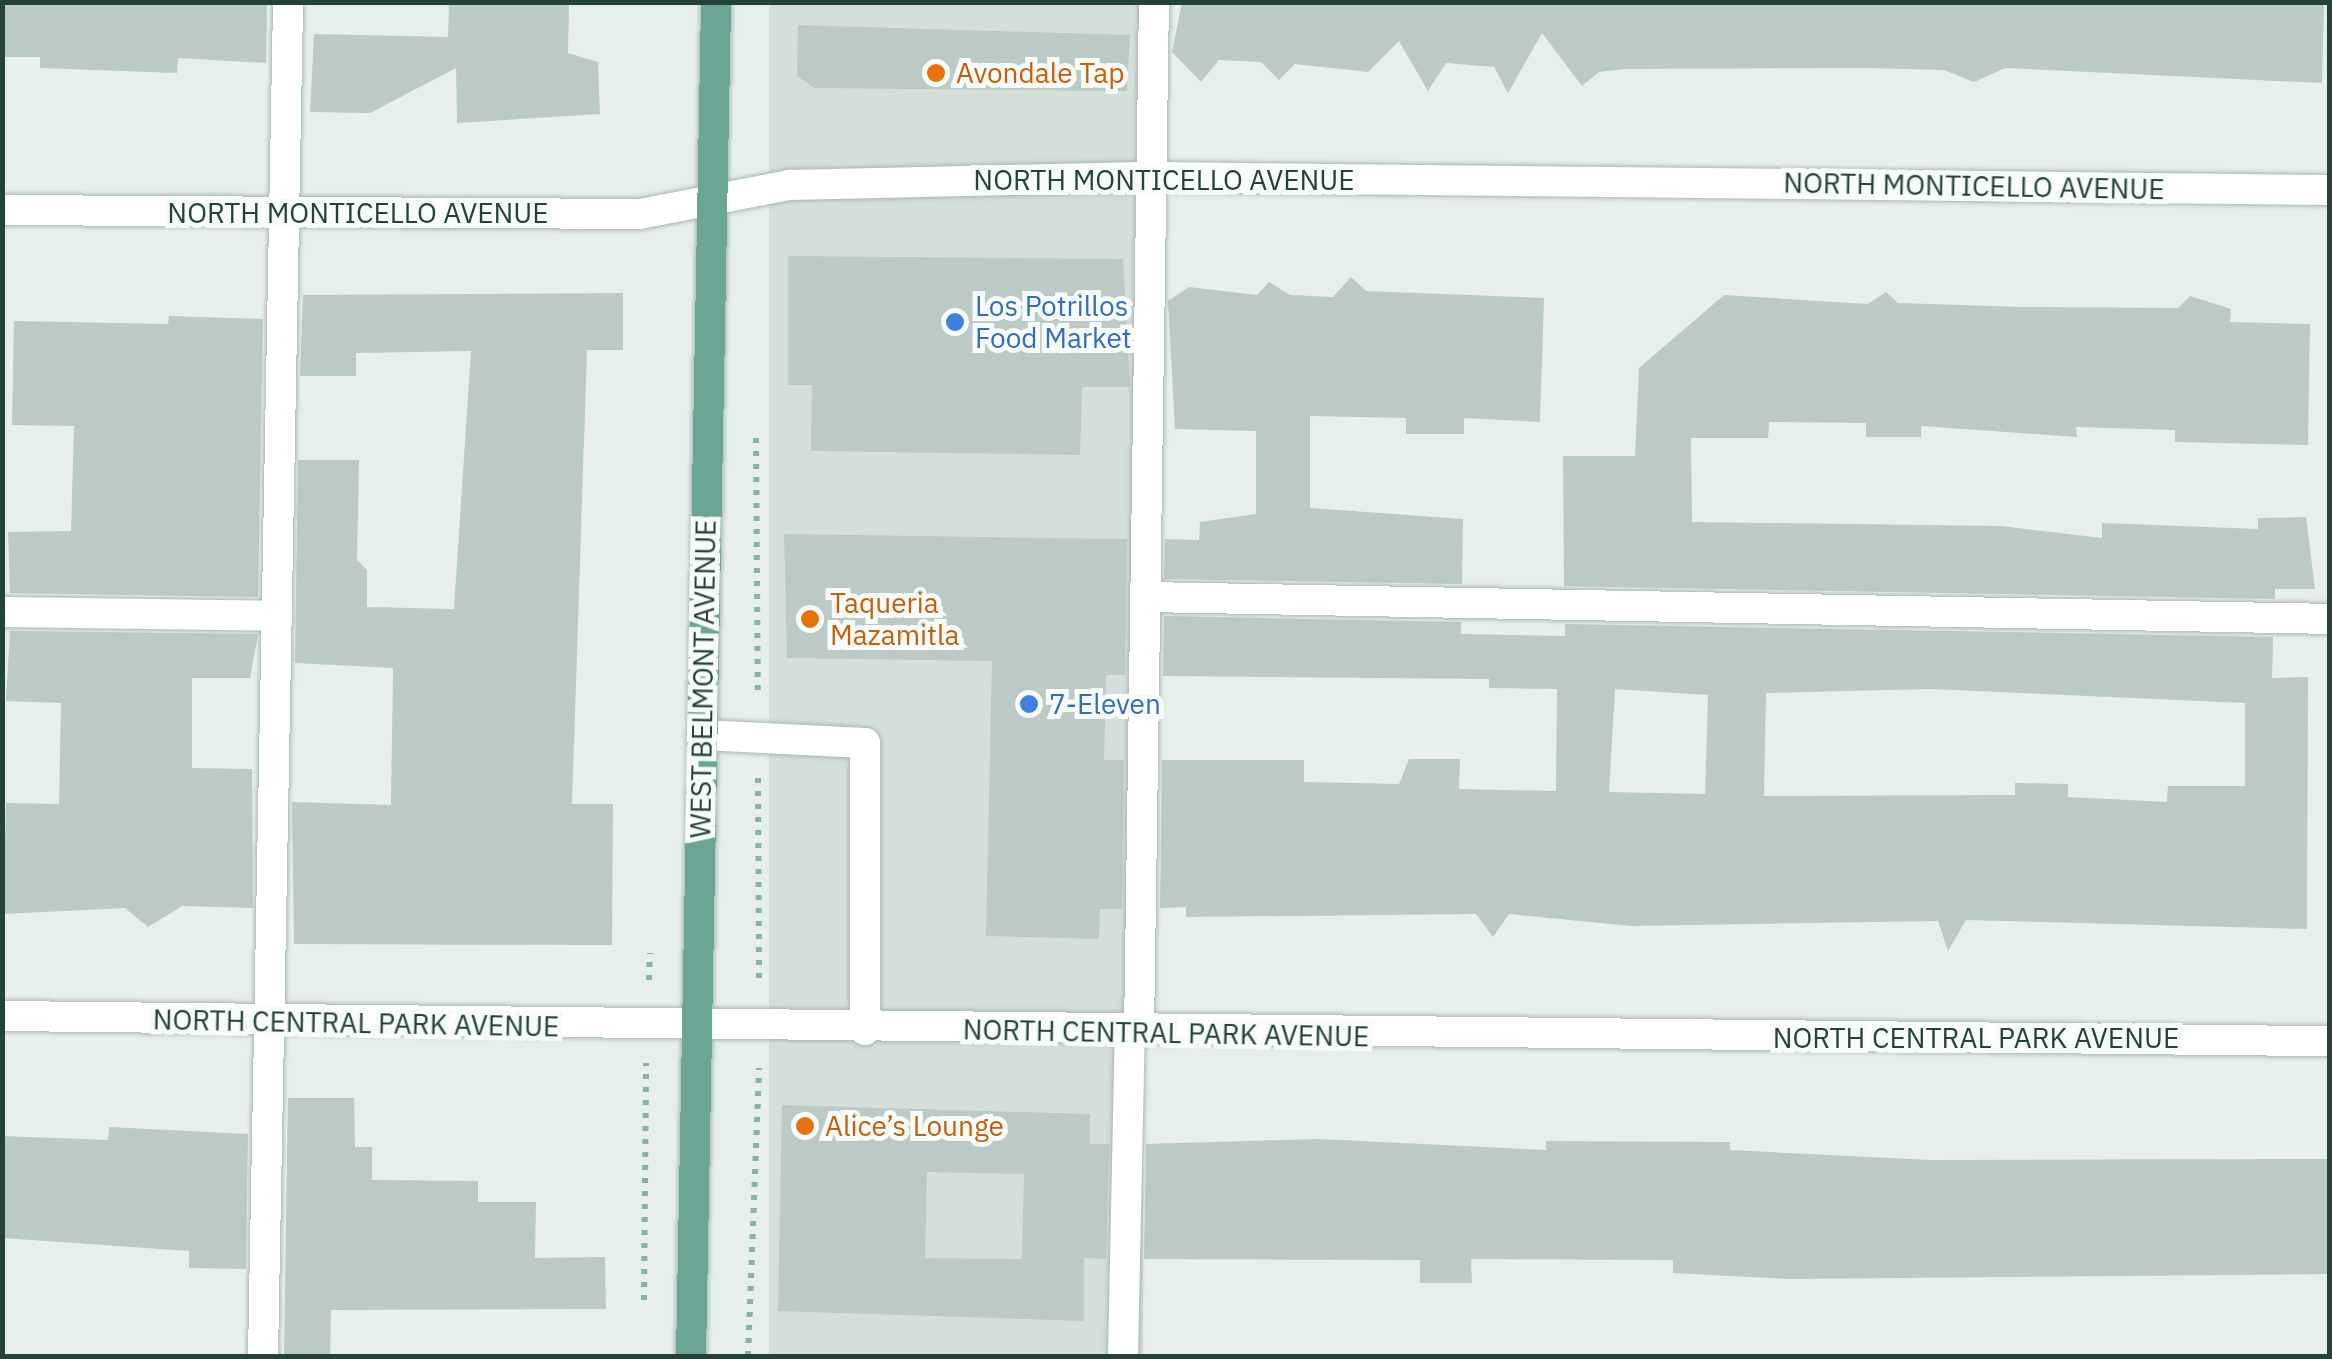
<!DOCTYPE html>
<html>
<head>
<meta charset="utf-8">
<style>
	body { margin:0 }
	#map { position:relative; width:2332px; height:1359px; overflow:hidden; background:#e6efeb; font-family:"IBM Plex Sans",sans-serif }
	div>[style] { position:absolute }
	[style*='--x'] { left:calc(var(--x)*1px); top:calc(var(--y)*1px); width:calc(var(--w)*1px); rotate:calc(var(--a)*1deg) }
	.built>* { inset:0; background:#d4dfda; transform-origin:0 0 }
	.building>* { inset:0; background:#bbcac4 }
	.path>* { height:6px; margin-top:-3px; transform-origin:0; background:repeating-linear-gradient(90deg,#86b3a5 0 5px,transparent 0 13px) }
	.roads { filter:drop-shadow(0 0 2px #a8b8b2) drop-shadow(0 0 2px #a8b8b2) }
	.minor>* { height:30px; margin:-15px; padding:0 15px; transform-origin:15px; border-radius:15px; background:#fff }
	.major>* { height:30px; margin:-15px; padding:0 15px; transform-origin:15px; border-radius:15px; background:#6aa596 }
	.dots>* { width:28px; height:28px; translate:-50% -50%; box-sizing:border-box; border:5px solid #f7fbf9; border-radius:50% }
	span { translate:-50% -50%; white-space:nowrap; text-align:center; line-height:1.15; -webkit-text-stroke:10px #f7fbf9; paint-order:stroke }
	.food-label { font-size:28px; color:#c56008 }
	.left { translate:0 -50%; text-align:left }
	.street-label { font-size:28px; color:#24423a }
	.shop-label { font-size:28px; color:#366cbe }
	.frame { position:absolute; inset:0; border:5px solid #24423a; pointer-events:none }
</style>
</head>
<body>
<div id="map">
	<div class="built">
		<div style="left:769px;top:3px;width:374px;height:1353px"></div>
	</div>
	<div class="building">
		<div style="clip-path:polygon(2px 2px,267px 2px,266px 63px,178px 58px,177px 73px,40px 68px,40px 57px,2px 57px)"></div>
		<div style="clip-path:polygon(449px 2px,569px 2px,568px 53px,598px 62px,600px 114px,457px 123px,456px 68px,370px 113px,310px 112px,314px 34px,448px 37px)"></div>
		<div style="clip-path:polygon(1182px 2px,2324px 2px,2322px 83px,2005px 68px,1974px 82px,1944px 70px,1867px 68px,1625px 69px,1599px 72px,1582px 86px,1542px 33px,1508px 93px,1494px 67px,1446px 63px,1428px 91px,1399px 41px,1368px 72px,1295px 64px,1279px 80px,1261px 62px,1219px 60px,1201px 82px,1172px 52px)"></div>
		<div style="clip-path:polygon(798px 25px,1130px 35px,1127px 91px,814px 88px,797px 76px)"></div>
		<div style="clip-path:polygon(788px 256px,1123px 259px,1130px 387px,1082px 387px,1080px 455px,811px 451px,812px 385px,788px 385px)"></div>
		<div style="clip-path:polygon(1351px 277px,1366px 291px,1544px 298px,1540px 422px,1464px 418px,1464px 434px,1406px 434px,1406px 418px,1310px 416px,1310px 508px,1463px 519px,1462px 584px,1164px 579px,1165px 539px,1199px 540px,1200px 522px,1256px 514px,1256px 431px,1175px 429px,1168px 301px,1189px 287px,1257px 295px,1269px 282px,1290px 295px,1333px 297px)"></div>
		<div style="clip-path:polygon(1886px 292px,1898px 303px,2021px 307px,2178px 308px,2190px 296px,2231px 309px,2230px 322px,2310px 324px,2308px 445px,2175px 442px,2175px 430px,2076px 427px,2077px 437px,1921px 426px,1921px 437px,1866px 437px,1866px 423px,1769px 422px,1768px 438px,1691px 438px,1692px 522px,2001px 526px,2102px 538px,2102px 523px,2258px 529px,2258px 518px,2306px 517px,2315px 589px,2275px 589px,2275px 599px,1564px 586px,1563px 456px,1635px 456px,1639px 368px,1724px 295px,1868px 304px)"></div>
		<div style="clip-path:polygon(623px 293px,623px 350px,587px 350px,572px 804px,613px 804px,612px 945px,294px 944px,292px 802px,391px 805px,393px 668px,295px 663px,298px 460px,359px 460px,357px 560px,367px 570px,367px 607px,454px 609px,471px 351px,356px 353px,356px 376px,300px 376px,303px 295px)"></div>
		<div style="clip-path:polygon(169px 316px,263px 319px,258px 597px,10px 593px,8px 532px,71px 531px,74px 426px,12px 425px,14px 321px,168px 324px)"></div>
		<div style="clip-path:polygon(784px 534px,1127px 539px,1125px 675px,1106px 675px,1104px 760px,1124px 760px,1122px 909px,1100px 909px,1099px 939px,986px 936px,992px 661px,787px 658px)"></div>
		<div style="clip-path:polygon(evenodd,1164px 616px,1461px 622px,1461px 634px,1565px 636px,1565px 624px,2273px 637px,2272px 678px,2308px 677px,2307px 929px,1966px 920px,1948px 951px,1938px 921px,1630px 926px,1509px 914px,1493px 937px,1476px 914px,1186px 917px,1186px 907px,1160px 908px,1162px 760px,1304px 760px,1304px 782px,1399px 784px,1409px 759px,1460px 759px,1459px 789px,1556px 791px,1557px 689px,1489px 688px,1489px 679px,1163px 676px,1164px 616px,1615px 689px,1708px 695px,1705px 794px,1609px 792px,1615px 689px,1164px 616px,1930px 689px,2245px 703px,2245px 786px,2168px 786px,2167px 802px,2068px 797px,2068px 784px,2015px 783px,2015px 795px,1764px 796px,1766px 693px,1930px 689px)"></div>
		<div style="clip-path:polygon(10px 631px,258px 634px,250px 678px,192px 678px,192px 768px,252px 769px,253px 908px,182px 906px,148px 927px,125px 908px,3px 914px,6px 803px,59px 804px,61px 703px,6px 701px)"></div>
		<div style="clip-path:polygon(288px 1098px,354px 1098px,355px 1147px,372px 1147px,372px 1180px,478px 1181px,478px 1202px,536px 1202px,535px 1258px,605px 1257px,606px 1309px,331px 1310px,330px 1356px,284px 1356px)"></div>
		<div style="clip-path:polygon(evenodd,782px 1105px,1090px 1114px,1090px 1144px,1109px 1144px,1106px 1259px,1084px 1258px,1084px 1321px,778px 1311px,782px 1105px,927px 1172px,1024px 1174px,1022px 1259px,925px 1258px,927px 1172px)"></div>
		<div style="clip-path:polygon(109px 1127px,248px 1134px,246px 1269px,189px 1268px,189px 1251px,2px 1238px,2px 1136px,108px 1140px)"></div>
		<div style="clip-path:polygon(1319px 1139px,1546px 1150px,1546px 1141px,1730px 1142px,1730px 1150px,1930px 1160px,2330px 1159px,2330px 1274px,1789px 1279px,1673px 1273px,1673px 1260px,1471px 1259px,1472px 1283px,1420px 1283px,1420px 1260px,1144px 1259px,1146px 1144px)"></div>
	</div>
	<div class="path">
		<div style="--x:756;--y:438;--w:257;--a:89.6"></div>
		<div style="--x:758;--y:778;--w:202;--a:89.7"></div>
		<div style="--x:649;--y:980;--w:27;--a:-88"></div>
		<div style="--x:644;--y:1300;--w:237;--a:-89.5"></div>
		<div style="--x:748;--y:1356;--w:288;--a:-87.8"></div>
	</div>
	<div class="roads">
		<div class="minor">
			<div style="--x:2;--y:210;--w:638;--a:0.36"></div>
			<div style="--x:640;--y:214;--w:152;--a:-11"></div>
			<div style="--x:789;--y:185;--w:363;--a:-1.3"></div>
			<div style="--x:1152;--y:177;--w:1178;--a:0.63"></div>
			<div style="--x:1146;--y:597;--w:1184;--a:1.06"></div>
			<div style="--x:2;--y:612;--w:274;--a:0.8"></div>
			<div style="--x:702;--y:735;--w:163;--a:2.8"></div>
			<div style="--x:865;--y:743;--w:287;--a:90"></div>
			<div style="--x:2;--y:1016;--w:2328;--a:0.62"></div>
			<div style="--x:1139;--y:1033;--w:1031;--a:-89.17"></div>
			<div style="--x:263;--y:1356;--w:1354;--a:-88.94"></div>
			<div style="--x:1123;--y:1356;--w:323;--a:-88.8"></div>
		</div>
		<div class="major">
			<div style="--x:691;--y:1356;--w:1354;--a:-88.94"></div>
		</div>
	</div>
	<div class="dots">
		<div style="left:936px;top:73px;background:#e8710a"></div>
		<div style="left:955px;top:322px;background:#3f7fe0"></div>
		<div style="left:810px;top:619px;background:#e8710a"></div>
		<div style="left:1029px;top:704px;background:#3f7fe0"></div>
		<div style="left:805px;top:1126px;background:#e8710a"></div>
	</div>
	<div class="food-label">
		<span class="left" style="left:956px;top:73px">Avondale Tap</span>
		<span class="left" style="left:830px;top:619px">Taqueria<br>Mazamitla</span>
		<span class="left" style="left:825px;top:1126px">Alice’s Lounge</span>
	</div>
	<div class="street-label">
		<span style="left:1164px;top:180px">NORTH MONTICELLO AVENUE</span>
		<span style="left:1974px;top:186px;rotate:1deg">NORTH MONTICELLO AVENUE</span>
		<span style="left:358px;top:213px">NORTH MONTICELLO AVENUE</span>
		<span style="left:703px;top:679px;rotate:-89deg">WEST BELMONT AVENUE</span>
		<span style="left:356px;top:1023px;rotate:1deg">NORTH CENTRAL PARK AVENUE</span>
		<span style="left:1166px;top:1033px;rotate:1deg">NORTH CENTRAL PARK AVENUE</span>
		<span style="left:1976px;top:1038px">NORTH CENTRAL PARK AVENUE</span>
	</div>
	<div class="shop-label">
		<span class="left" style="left:975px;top:322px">Los Potrillos<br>Food Market</span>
		<span class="left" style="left:1049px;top:704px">7-Eleven</span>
	</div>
	<div class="frame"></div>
</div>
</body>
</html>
